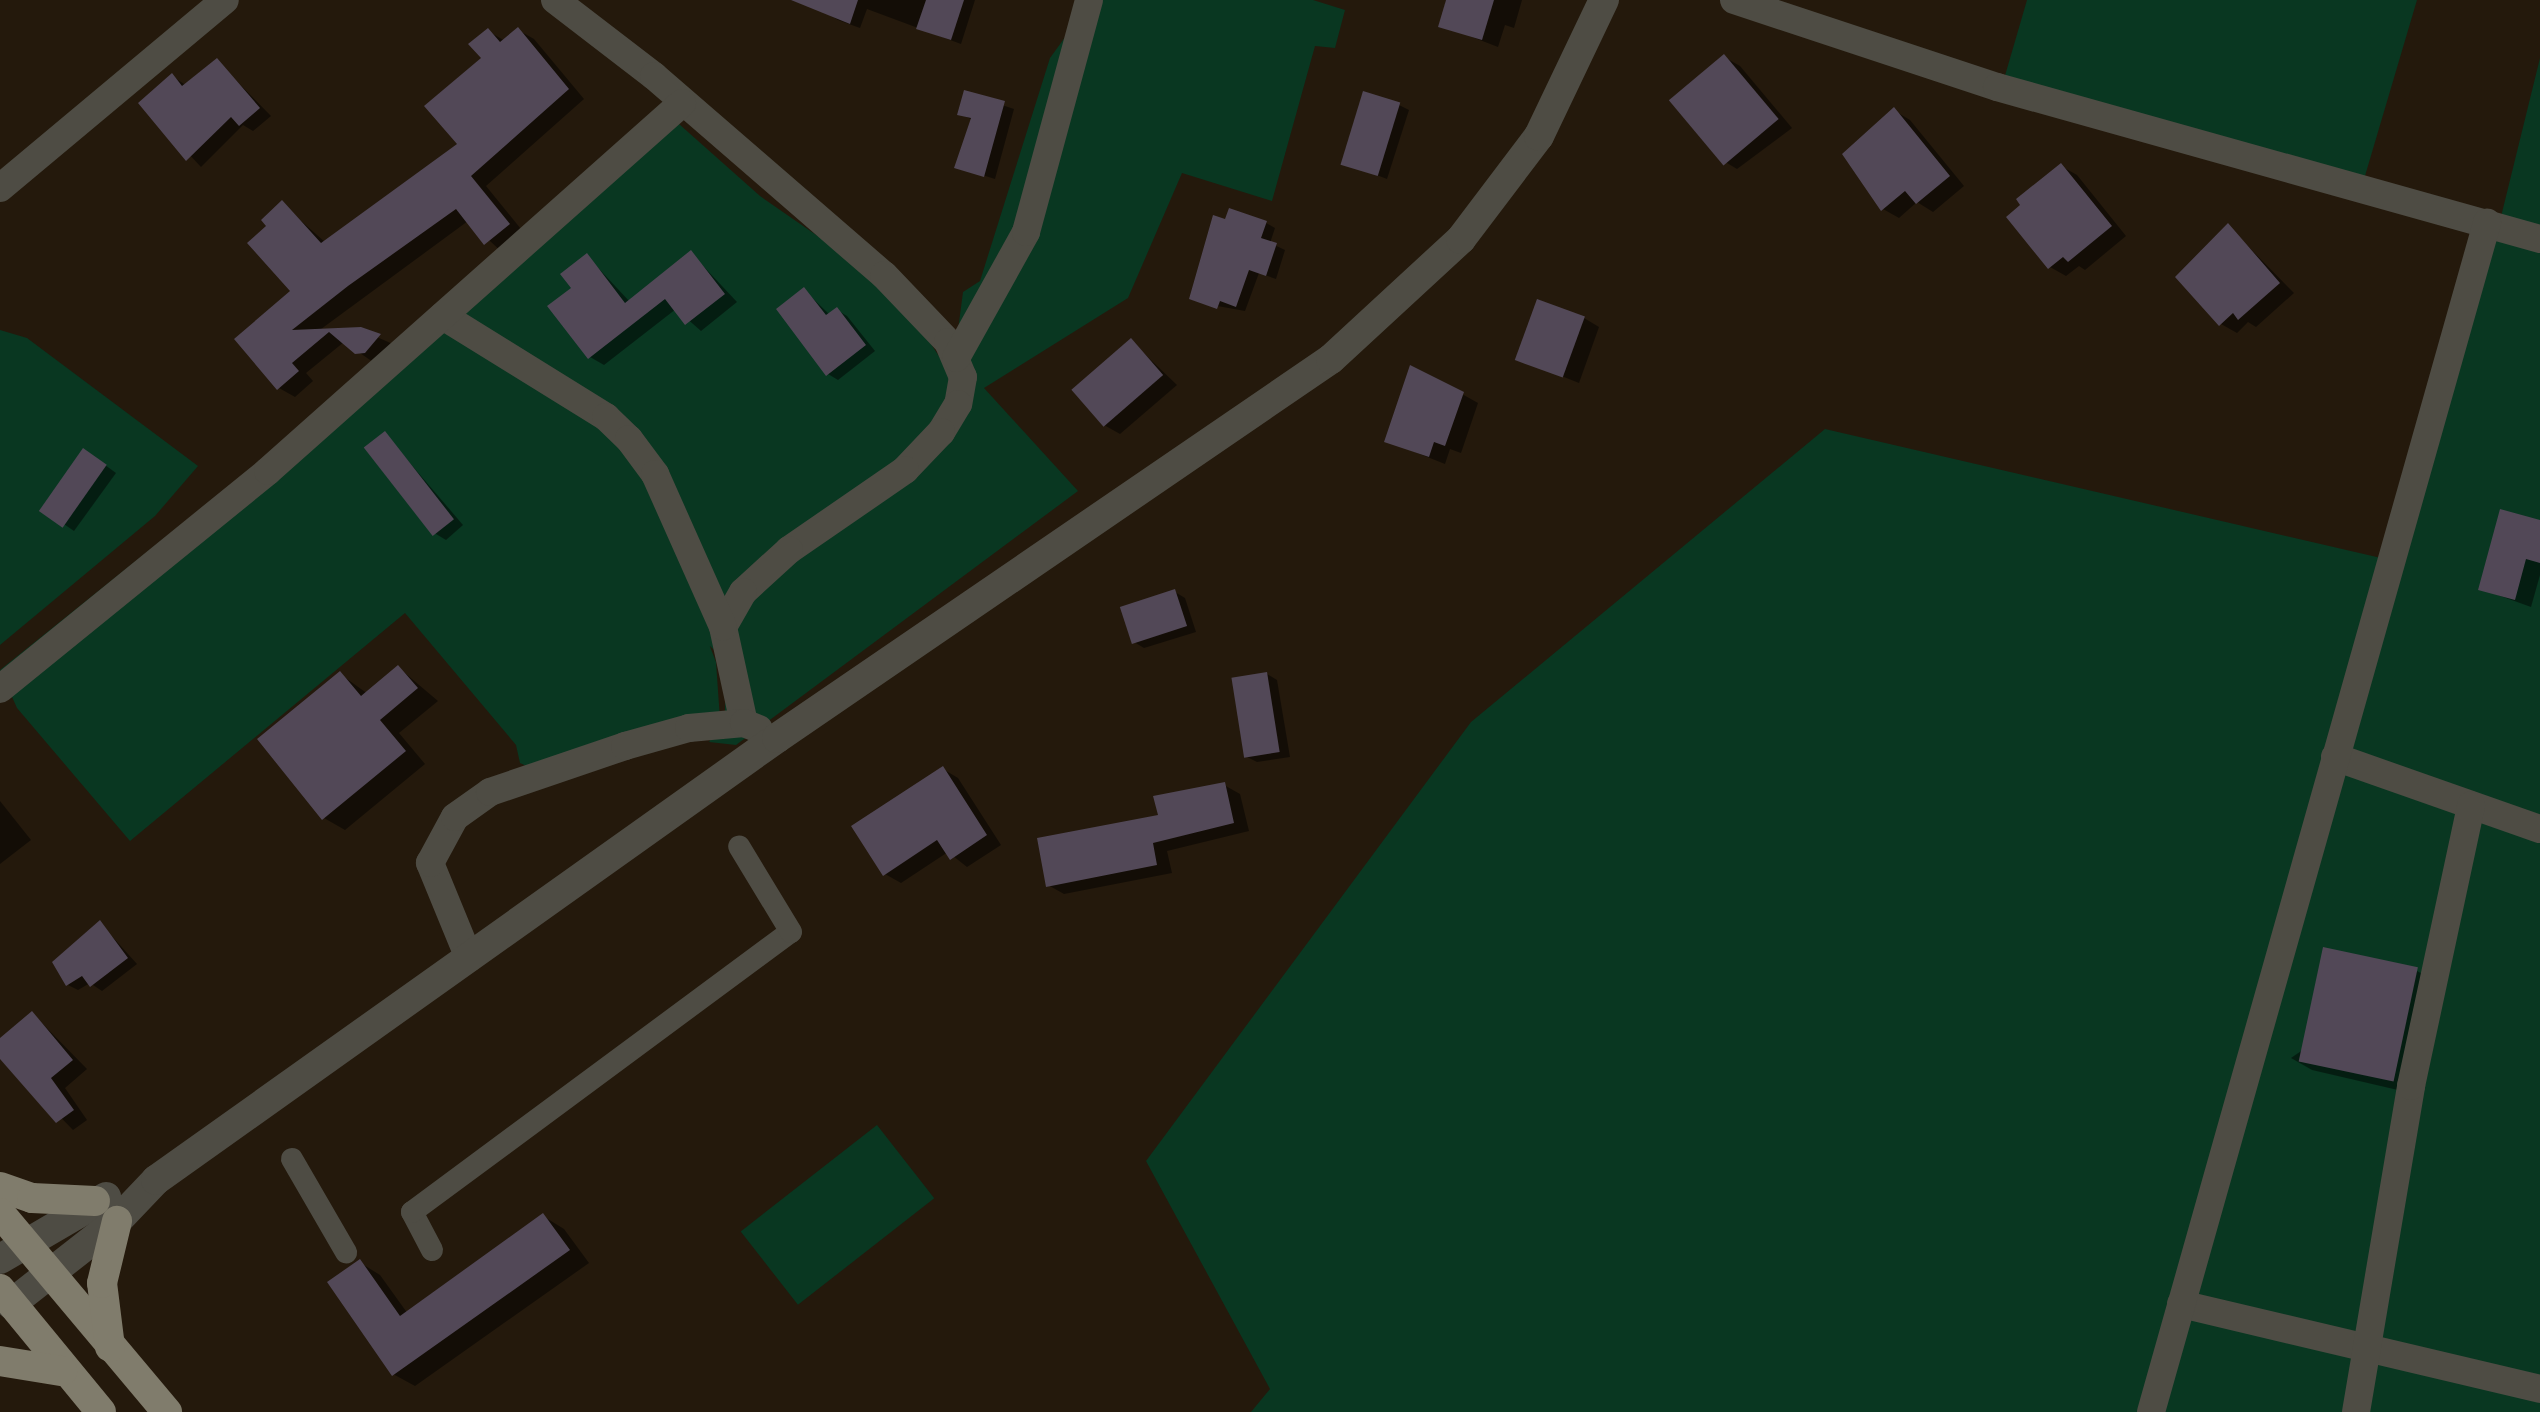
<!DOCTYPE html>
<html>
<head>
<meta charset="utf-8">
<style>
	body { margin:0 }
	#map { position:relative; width:2540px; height:1412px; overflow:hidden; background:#24190c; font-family:Mulish,sans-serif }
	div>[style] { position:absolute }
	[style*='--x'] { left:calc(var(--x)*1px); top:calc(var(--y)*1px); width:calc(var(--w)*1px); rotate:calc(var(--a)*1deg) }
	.green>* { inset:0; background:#093721; transform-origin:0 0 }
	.shadow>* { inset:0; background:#0007 }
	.building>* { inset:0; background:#524857; transform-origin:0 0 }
	.pedestrian>* { height:22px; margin:-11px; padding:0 11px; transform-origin:11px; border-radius:11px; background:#4e4c44 }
	.minor>* { height:28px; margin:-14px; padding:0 14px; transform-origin:14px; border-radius:14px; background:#4e4c44 }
	.tertiary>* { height:30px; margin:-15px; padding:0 15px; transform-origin:15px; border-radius:15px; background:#4e4c44 }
	.primary>* { height:30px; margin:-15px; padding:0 15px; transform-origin:15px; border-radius:15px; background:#807c6c }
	span { translate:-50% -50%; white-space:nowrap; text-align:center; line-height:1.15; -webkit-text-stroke:8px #090502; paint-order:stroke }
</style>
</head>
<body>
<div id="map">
	<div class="green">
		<div style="clip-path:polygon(1092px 0,1313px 0,1345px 10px,1335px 48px,1315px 46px,1272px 201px,1182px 173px,1128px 298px,984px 388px,1078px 491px,736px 745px,709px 742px,725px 719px,725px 661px,709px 645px,699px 618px,716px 662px,720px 719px,537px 771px,520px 763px,516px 745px,405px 613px,130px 841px,17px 708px,0 670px,421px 332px,670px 116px,760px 196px,858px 264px,921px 329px,952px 376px,963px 292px,980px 281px,1050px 58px)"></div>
		<div style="clip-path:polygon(2027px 0,2417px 0,2362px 186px,2004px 79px)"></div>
		<div style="clip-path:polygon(2540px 58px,2540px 1412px,1251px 1412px,1270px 1389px,1146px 1161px,1471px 722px,1825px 429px,2394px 561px,2496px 237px)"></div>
		<div style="clip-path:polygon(0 330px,27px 338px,198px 466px,155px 516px,0 645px)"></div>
		<div style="left:877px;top:1125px;width:93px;height:173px;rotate:52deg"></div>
	</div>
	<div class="shadow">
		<div style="clip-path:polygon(833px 0,975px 0,961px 44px,867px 9px,860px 28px,838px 20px,828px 14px)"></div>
		<div style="clip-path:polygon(1446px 0,1522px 0,1514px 28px,1505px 25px,1498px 47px,1441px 25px)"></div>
		<div style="clip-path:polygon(518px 30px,534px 39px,584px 99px,486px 186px,525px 234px,502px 252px,468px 221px,317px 332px,361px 330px,395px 345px,373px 362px,344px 342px,306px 373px,313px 381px,295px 397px,279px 388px,293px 291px,270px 226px,282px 204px,326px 243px,460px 145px,488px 31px,505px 41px)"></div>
		<div style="clip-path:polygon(1724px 57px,1740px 66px,1792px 128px,1737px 169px,1722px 160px)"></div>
		<div style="clip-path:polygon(217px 61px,271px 116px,253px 131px,243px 125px,201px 167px,141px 103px,172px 76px,187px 86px)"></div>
		<div style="clip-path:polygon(966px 93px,1014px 109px,995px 179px,957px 167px,973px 120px,960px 114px)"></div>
		<div style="clip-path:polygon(1399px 105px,1409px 110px,1387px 179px,1343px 162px)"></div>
		<div style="clip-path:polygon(1895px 111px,1910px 120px,1964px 186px,1933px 212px,1917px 202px,1899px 218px,1883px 209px)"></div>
		<div style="clip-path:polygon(2061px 166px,2077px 175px,2126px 236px,2085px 270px,2079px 266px,2066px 276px,2050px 267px)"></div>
		<div style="clip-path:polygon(1266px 223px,1275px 228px,1270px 243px,1285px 250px,1276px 279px,1259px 273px,1245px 311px,1201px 303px)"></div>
		<div style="clip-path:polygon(2228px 226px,2294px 293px,2256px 327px,2248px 322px,2237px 333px,2221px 324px)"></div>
		<div style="clip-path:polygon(691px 253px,737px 302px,701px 331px,676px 309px,604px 365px,590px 357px,574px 288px,587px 256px,630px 302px)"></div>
		<div style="clip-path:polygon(804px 290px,830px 315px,837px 310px,847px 316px,875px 351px,838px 380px,828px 374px)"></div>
		<div style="clip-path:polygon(1584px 318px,1599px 327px,1579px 383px,1519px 359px)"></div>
		<div style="clip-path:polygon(1131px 341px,1177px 385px,1120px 434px,1104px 425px)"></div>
		<div style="clip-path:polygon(1462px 394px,1478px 403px,1461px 453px,1450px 449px,1445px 464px,1387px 441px)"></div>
		<div style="clip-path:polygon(385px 434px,463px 525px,446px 540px,436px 534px)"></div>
		<div style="clip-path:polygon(94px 457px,116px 473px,74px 531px,42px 509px)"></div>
		<div style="clip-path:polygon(2540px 523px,2540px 575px,2531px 607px,2481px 589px)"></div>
		<div style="clip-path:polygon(1175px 592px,1185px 598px,1196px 632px,1144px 648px,1134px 642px)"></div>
		<div style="clip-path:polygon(399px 668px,438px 701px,399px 733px,425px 764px,345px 830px,324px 818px,340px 674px,368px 694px)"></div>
		<div style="clip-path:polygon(1267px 674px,1277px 680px,1290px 757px,1257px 762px,1247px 757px)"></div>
		<div style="clip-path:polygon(943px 769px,958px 778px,1001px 845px,967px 867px,948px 852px,901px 883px,885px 874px)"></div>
		<div style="clip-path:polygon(1224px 785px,1240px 794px,1249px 831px,1167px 851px,1172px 873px,1064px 894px,1048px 885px)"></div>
		<div style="clip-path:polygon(0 801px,31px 840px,0 864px)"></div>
		<div style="clip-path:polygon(100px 923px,137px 964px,102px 991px,90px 983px,78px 990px,68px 985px)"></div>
		<div style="clip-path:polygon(2417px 971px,2439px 983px,2415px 1094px,2312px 1070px,2291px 1058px)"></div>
		<div style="clip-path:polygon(33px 1014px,87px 1069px,65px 1088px,87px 1120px,73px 1130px,0 1055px,0 1042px)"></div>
		<div style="clip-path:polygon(543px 1216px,564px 1229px,589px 1263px,415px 1386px,393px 1374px,359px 1262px,380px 1275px,408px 1314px)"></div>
	</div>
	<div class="building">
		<div style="clip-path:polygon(791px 0,858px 0,850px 24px)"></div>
		<div style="clip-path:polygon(926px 0,964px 0,951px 40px,916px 29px)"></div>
		<div style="clip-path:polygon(1446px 0,1494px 0,1482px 40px,1438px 27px)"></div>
		<div style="clip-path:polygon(518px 27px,569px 89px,471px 176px,510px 224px,484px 245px,456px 209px,348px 286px,292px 330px,361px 327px,381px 334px,365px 353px,355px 354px,329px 332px,292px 363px,299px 371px,277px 390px,234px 339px,290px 291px,247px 243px,266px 226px,261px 220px,282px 200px,321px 243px,457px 144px,424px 106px,481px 58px,468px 44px,488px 28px,500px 42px)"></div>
		<div style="left:1724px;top:54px;width:85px;height:72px;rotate:50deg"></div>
		<div style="clip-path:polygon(217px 58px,260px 108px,239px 126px,231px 117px,186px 161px,138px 103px,172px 73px,182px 86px)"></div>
		<div style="clip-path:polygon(964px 90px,1005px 101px,984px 177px,954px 168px,971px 118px,957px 115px)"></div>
		<div style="left:1363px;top:91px;width:39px;height:77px;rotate:17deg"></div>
		<div style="clip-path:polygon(1894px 107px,1950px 176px,1916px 204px,1905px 191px,1881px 211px,1842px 154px)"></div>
		<div style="clip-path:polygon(2061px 163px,2112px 226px,2068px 262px,2063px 257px,2048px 269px,2006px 217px,2020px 205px,2016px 199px)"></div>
		<div style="clip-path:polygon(1229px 208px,1267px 221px,1261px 238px,1277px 243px,1266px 276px,1249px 270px,1236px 307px,1220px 301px,1217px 309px,1189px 299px,1213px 215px,1225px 219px)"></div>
		<div style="clip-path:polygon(2228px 223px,2280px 283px,2238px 320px,2233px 313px,2219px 326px,2175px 277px)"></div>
		<div style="clip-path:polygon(691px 250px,725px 294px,685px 325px,665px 299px,588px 359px,547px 306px,571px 288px,560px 274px,587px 253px,625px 303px)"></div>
		<div style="clip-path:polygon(804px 287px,826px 315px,837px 307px,866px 345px,826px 376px,776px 309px)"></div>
		<div style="left:1537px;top:299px;width:51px;height:65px;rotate:20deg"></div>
		<div style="left:1131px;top:338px;width:49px;height:79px;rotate:49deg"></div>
		<div style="clip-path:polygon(1410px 365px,1464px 392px,1445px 446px,1434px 442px,1429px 457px,1384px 442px)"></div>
		<div style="left:385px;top:431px;width:112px;height:27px;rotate:52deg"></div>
		<div style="left:83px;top:448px;width:29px;height:77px;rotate:35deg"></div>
		<div style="clip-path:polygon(2500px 509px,2540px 520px,2540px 563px,2526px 559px,2515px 600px,2478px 590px)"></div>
		<div style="left:1175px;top:589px;width:39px;height:58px;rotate:72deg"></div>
		<div style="clip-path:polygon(398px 665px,418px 688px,380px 720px,406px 751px,322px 820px,257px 739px,340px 671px,361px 696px)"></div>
		<div style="left:1267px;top:672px;width:81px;height:36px;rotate:81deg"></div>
		<div style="clip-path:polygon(943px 766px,987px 835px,950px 860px,937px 840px,883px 876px,851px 826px)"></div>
		<div style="clip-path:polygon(1225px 782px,1234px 823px,1153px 843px,1157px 865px,1046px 887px,1037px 838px,1158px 815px,1153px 796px)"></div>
		<div style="clip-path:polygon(100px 920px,128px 958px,90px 987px,82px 976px,66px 986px,52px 962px)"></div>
		<div style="left:2323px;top:947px;width:97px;height:117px;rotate:12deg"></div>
		<div style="clip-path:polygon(32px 1011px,73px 1060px,51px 1078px,74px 1110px,56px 1123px,0 1059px,0 1038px)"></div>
		<div style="clip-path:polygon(543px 1213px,570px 1250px,392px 1376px,327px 1282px,360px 1259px,400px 1316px)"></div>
	</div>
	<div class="pedestrian">
		<div style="--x:292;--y:1159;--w:108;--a:59.9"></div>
		<div style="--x:432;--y:1250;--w:43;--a:-117.8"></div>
		<div style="--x:412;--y:1212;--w:471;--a:-36.5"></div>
		<div style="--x:791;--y:932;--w:100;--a:-121.2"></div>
	</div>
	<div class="minor">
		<div style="--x:555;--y:0;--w:125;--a:37.5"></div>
		<div style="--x:654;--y:76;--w:304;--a:40.9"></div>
		<div style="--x:884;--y:275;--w:93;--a:46.3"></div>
		<div style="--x:948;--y:342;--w:38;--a:67"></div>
		<div style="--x:963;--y:377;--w:27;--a:100"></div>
		<div style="--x:958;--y:404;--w:33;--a:121"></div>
		<div style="--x:941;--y:432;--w:52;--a:133.5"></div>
		<div style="--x:905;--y:470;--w:141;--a:145.4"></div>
		<div style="--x:789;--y:550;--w:62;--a:137.6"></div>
		<div style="--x:743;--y:592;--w:40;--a:119.7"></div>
		<div style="--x:723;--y:627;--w:98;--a:77.7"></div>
		<div style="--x:1734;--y:0;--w:277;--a:18.3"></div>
		<div style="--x:1997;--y:87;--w:564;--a:15.64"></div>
		<div style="--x:0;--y:188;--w:293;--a:-39.9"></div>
		<div style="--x:443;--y:316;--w:192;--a:31.8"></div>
		<div style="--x:606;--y:417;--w:32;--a:44"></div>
		<div style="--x:629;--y:439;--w:44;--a:53.4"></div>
		<div style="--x:655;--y:474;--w:167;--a:66"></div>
		<div style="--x:956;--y:358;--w:144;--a:-60.9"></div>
		<div style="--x:1026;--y:232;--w:240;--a:-74.8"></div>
		<div style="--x:0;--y:689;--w:345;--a:-39.1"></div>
		<div style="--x:268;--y:471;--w:554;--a:-41.63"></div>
		<div style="--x:2335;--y:757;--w:217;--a:19.4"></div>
		<div style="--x:469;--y:958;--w:103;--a:-112.3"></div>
		<div style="--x:430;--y:863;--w:52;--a:-61.5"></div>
		<div style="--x:455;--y:817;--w:43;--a:-35.5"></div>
		<div style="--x:490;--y:792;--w:143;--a:-18.8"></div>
		<div style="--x:625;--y:746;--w:66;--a:-15.7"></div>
		<div style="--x:689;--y:728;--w:55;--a:-5.2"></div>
		<div style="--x:744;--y:723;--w:16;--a:22"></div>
		<div style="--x:2181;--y:1304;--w:369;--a:13.3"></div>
		<div style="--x:2151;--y:1412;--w:1236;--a:-74.22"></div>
		<div style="--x:2356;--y:1412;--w:331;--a:-80.4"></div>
		<div style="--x:2411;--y:1086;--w:287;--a:-77.9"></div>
	</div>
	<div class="tertiary">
		<div style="--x:0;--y:1259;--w:123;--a:-30.3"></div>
		<div style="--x:11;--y:1304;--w:135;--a:-38.1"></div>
		<div style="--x:117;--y:1221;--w:57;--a:-46.4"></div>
		<div style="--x:156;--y:1180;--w:762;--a:-35.44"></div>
		<div style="--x:777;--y:738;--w:671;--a:-34.38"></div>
		<div style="--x:1331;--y:359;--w:177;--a:-42.7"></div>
		<div style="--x:1461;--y:239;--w:129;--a:-52.9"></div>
		<div style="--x:1539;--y:136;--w:151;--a:-64.5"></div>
	</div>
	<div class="primary">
		<div style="--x:0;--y:1187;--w:34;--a:19"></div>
		<div style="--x:32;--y:1198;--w:63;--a:2.7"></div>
		<div style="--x:0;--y:1213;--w:260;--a:50"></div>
		<div style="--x:0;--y:1289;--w:159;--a:50.6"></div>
		<div style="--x:110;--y:1347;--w:64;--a:-97.1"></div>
		<div style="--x:102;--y:1283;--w:64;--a:-76.4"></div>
		<div style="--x:0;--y:1361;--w:63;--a:9.2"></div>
	</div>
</div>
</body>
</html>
